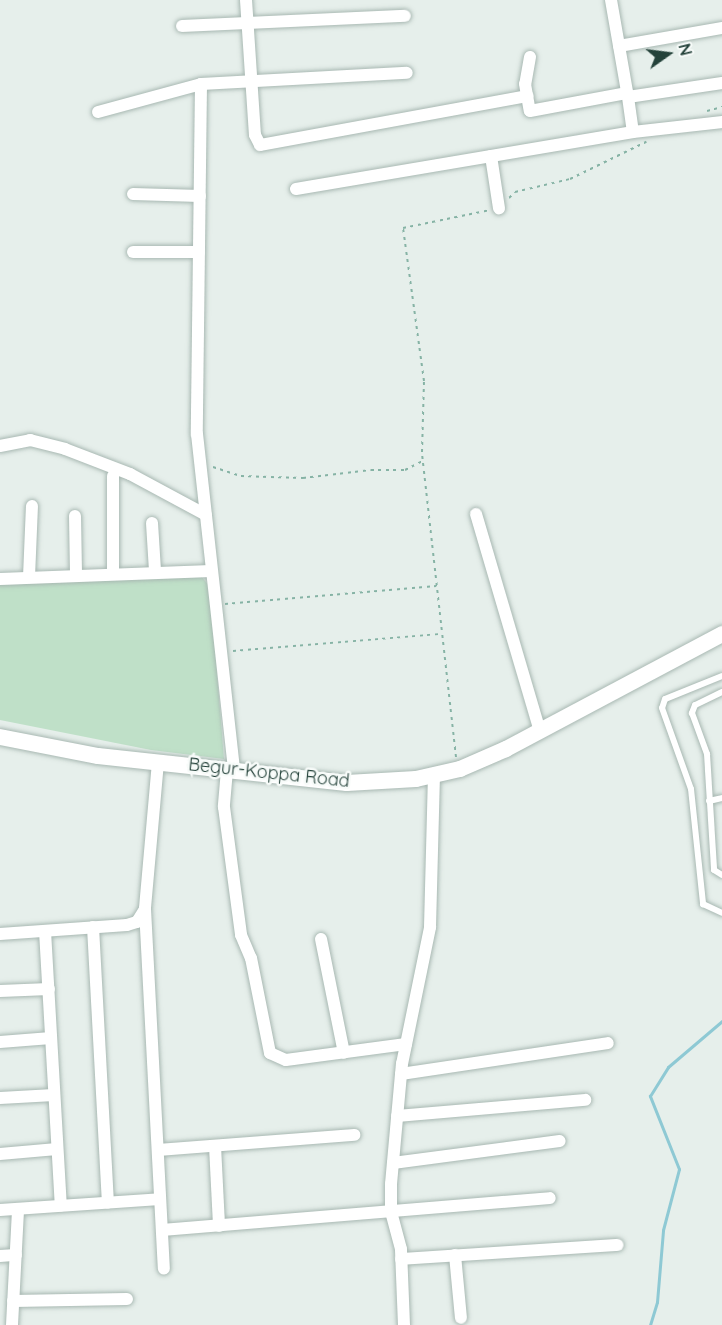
<!DOCTYPE html>
<html>
<head>
<meta charset="utf-8">
<style>
	body { margin:0 }
	#map { position:relative; width:722px; height:1325px; overflow:hidden; background:#e6efeb; font-family:Quicksand,sans-serif }
	div>[style] { position:absolute }
	[style*='--x'] { left:calc(var(--x)*1px); top:calc(var(--y)*1px); width:calc(var(--w)*1px); rotate:calc(var(--a)*1deg) }
	.green>* { inset:0; background:#bfe0c8 }
	.stream>* { height:3px; margin:-1.5px; padding:0 1.5px; transform-origin:1.5px; border-radius:1.5px; background:#8ec9d4 }
	.path>* { height:2px; margin-top:-1px; transform-origin:0; background:repeating-linear-gradient(90deg,#86b3a5 0 3px,transparent 0 7.5px) }
	.roads { filter:drop-shadow(0 0 2px #a8b8b2) drop-shadow(0 0 2px #a8b8b2) }
	.service>* { height:6px; margin:-3px; padding:0 3px; transform-origin:3px; border-radius:3px; background:#fff }
	.minor>* { height:12px; margin:-6px; padding:0 6px; transform-origin:6px; border-radius:6px; background:#fff }
	.secondary>* { height:16px; margin:-8px; padding:0 8px; transform-origin:8px; border-radius:8px; background:#fff }
	span { translate:-50% -50%; white-space:nowrap; text-align:center; line-height:1.15; -webkit-text-stroke:5px #f7fbf9; paint-order:stroke }
	.street-label { font-size:18px; color:#24423a }
	.north { position:absolute; left:638px; top:24px; width:60px; height:60px; -webkit-text-stroke:4px #f7fbf9; paint-order:stroke; rotate:76deg; font-size:16px; font-weight:700; line-height:24px; text-align:center; color:#24423a }
	.north::after { content:''; display:block; margin:auto; width:21px; height:27px; background:#24423a; clip-path:polygon(50% 0,100% 100%,50% 72%,0 100%) }
</style>
</head>
<body>
<div id="map">
	<div class="green">
		<div style="clip-path:polygon(201px 576px,210px 587px,224px 759px,151px 750px,0 720px,0 585px)"></div>
	</div>
	<div class="stream">
		<div style="--x:650;--y:1325;--w:24;--a:-73"></div>
		<div style="--x:657;--y:1302;--w:72;--a:-85.2"></div>
		<div style="--x:663;--y:1230;--w:63;--a:-75.3"></div>
		<div style="--x:679;--y:1169;--w:79;--a:-111.7"></div>
		<div style="--x:650;--y:1096;--w:34;--a:-58"></div>
		<div style="--x:668;--y:1067;--w:71;--a:-40.4"></div>
	</div>
	<div class="path">
		<div style="--x:707;--y:111;--w:16;--a:-15"></div>
		<div style="--x:509;--y:198;--w:8;--a:-45"></div>
		<div style="--x:515;--y:192;--w:57;--a:-13.3"></div>
		<div style="--x:570;--y:179;--w:85;--a:-26"></div>
		<div style="--x:213;--y:467;--w:29;--a:18"></div>
		<div style="--x:241;--y:476;--w:62;--a:1.8"></div>
		<div style="--x:303;--y:478;--w:68;--a:-6.7"></div>
		<div style="--x:371;--y:470;--w:34;--a:0"></div>
		<div style="--x:405;--y:470;--w:20;--a:-27"></div>
		<div style="--x:225;--y:604;--w:212;--a:-4.9"></div>
		<div style="--x:233;--y:651;--w:209;--a:-4.7"></div>
		<div style="--x:456;--y:757;--w:307;--a:-96.4"></div>
		<div style="--x:422;--y:452;--w:71;--a:-88.4"></div>
		<div style="--x:424;--y:381;--w:154;--a:-97.8"></div>
		<div style="--x:403;--y:228;--w:89;--a:-11.7"></div>
	</div>
	<div class="roads">
		<div class="service">
			<div style="--x:722;--y:676;--w:61;--a:158"></div>
			<div style="--x:665;--y:699;--w:9;--a:108"></div>
			<div style="--x:662;--y:708;--w:86;--a:70.3"></div>
			<div style="--x:691;--y:789;--w:116;--a:84"></div>
			<div style="--x:703;--y:904;--w:21;--a:25"></div>
			<div style="--x:722;--y:692;--w:30;--a:154"></div>
			<div style="--x:695;--y:705;--w:9;--a:111"></div>
			<div style="--x:692;--y:713;--w:44;--a:69.9"></div>
			<div style="--x:707;--y:754;--w:116;--a:86.5"></div>
			<div style="--x:714;--y:870;--w:9;--a:32"></div>
			<div style="--x:709;--y:801;--w:13;--a:-13"></div>
		</div>
		<div class="minor">
			<div style="--x:246;--y:0;--w:135;--a:86.2"></div>
			<div style="--x:255;--y:135;--w:11;--a:63"></div>
			<div style="--x:260;--y:145;--w:272;--a:-10.4"></div>
			<div style="--x:611;--y:0;--w:98;--a:80.1"></div>
			<div style="--x:628;--y:97;--w:95;--a:-8.5"></div>
			<div style="--x:182;--y:26;--w:223;--a:-2.6"></div>
			<div style="--x:619;--y:46;--w:105;--a:-9.9"></div>
			<div style="--x:530;--y:57;--w:27;--a:100"></div>
			<div style="--x:525;--y:84;--w:27;--a:80"></div>
			<div style="--x:530;--y:111;--w:99;--a:-10.5"></div>
			<div style="--x:201;--y:84;--w:350;--a:90.7"></div>
			<div style="--x:197;--y:434;--w:338;--a:83.7"></div>
			<div style="--x:628;--y:97;--w:35;--a:82"></div>
			<div style="--x:633;--y:132;--w:90;--a:-6.4"></div>
			<div style="--x:98;--y:112;--w:107;--a:-15.2"></div>
			<div style="--x:201;--y:84;--w:206;--a:-3.1"></div>
			<div style="--x:491;--y:156;--w:53;--a:81.3"></div>
			<div style="--x:296;--y:189;--w:342;--a:-9.6"></div>
			<div style="--x:133;--y:194;--w:67;--a:1.7"></div>
			<div style="--x:133;--y:252;--w:66;--a:0"></div>
			<div style="--x:0;--y:446;--w:31;--a:-11"></div>
			<div style="--x:30;--y:440;--w:36;--a:14"></div>
			<div style="--x:65;--y:449;--w:70;--a:21"></div>
			<div style="--x:130;--y:474;--w:86;--a:28.3"></div>
			<div style="--x:113;--y:476;--w:97;--a:90"></div>
			<div style="--x:476;--y:514;--w:226;--a:73.6"></div>
			<div style="--x:75;--y:516;--w:59;--a:89"></div>
			<div style="--x:152;--y:523;--w:48;--a:86.4"></div>
			<div style="--x:29;--y:577;--w:71;--a:-87.6"></div>
			<div style="--x:0;--y:579;--w:211;--a:-2.2"></div>
			<div style="--x:158;--y:762;--w:148;--a:95.1"></div>
			<div style="--x:145;--y:909;--w:360;--a:87"></div>
			<div style="--x:227;--y:770;--w:37;--a:95"></div>
			<div style="--x:224;--y:807;--w:129;--a:82.4"></div>
			<div style="--x:241;--y:935;--w:25;--a:67"></div>
			<div style="--x:251;--y:958;--w:97;--a:78.7"></div>
			<div style="--x:270;--y:1053;--w:17;--a:24"></div>
			<div style="--x:286;--y:1060;--w:121;--a:-7.6"></div>
			<div style="--x:93;--y:927;--w:276;--a:86.9"></div>
			<div style="--x:45;--y:931;--w:275;--a:86.7"></div>
			<div style="--x:0;--y:934;--w:127;--a:-4.1"></div>
			<div style="--x:127;--y:925;--w:10;--a:-17"></div>
			<div style="--x:137;--y:922;--w:15;--a:-58"></div>
			<div style="--x:321;--y:939;--w:116;--a:78.6"></div>
			<div style="--x:0;--y:991;--w:49;--a:-2.3"></div>
			<div style="--x:0;--y:1042;--w:51;--a:-4.5"></div>
			<div style="--x:401;--y:1074;--w:209;--a:-8.5"></div>
			<div style="--x:0;--y:1098;--w:54;--a:-3.2"></div>
			<div style="--x:397;--y:1116;--w:189;--a:-4.9"></div>
			<div style="--x:215;--y:1146;--w:80;--a:87.1"></div>
			<div style="--x:158;--y:1150;--w:197;--a:-4.4"></div>
			<div style="--x:0;--y:1154;--w:57;--a:-5"></div>
			<div style="--x:393;--y:1163;--w:168;--a:-7.5"></div>
			<div style="--x:0;--y:1210;--w:160;--a:-3.9"></div>
			<div style="--x:162;--y:1230;--w:389;--a:-4.7"></div>
			<div style="--x:455;--y:1255;--w:63;--a:84.6"></div>
			<div style="--x:0;--y:1256;--w:16;--a:-4"></div>
			<div style="--x:401;--y:1259;--w:217;--a:-3.7"></div>
			<div style="--x:13;--y:1301;--w:114;--a:-1"></div>
			<div style="--x:12;--y:1325;--w:116;--a:-87"></div>
			<div style="--x:404;--y:1325;--w:76;--a:-92.3"></div>
			<div style="--x:401;--y:1249;--w:38;--a:-105"></div>
			<div style="--x:391;--y:1212;--w:28;--a:-90"></div>
			<div style="--x:391;--y:1184;--w:121;--a:-84.8"></div>
			<div style="--x:402;--y:1064;--w:140;--a:-78.4"></div>
			<div style="--x:430;--y:927;--w:152;--a:-88.5"></div>
		</div>
		<div class="secondary">
			<div style="--x:0;--y:737;--w:100;--a:11"></div>
			<div style="--x:98;--y:756;--w:250;--a:6.2"></div>
			<div style="--x:347;--y:783;--w:69;--a:-3.3"></div>
			<div style="--x:416;--y:779;--w:45;--a:-12.8"></div>
			<div style="--x:460;--y:769;--w:50;--a:-23.5"></div>
			<div style="--x:506;--y:749;--w:245;--a:-28"></div>
		</div>
	</div>
	<div class="street-label">
		<span style="left:269px;top:773px;rotate:6deg">Begur-Koppa Road</span>
	</div>
	<div class="north">N</div>
</div>
</body>
</html>
